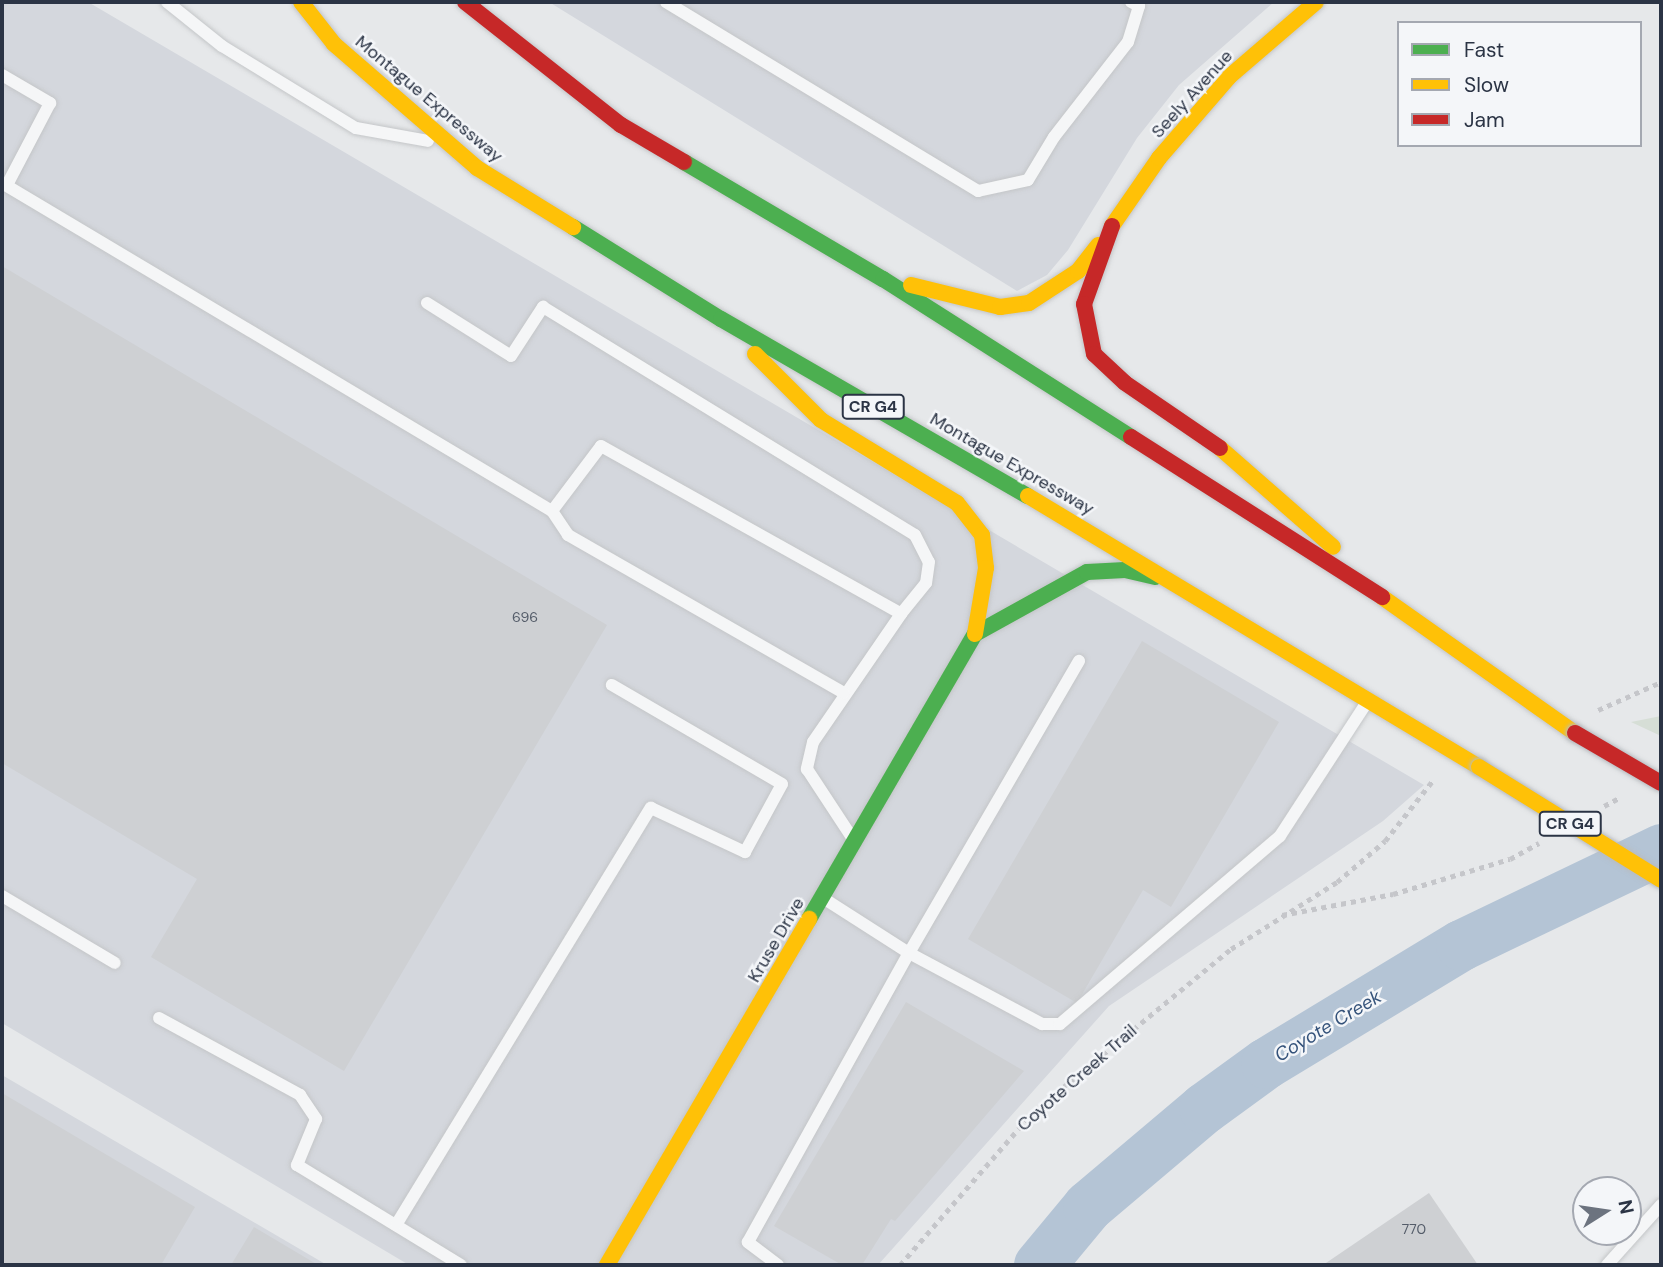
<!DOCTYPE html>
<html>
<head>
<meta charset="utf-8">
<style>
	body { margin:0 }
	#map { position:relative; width:1663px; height:1267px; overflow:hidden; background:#e6e8ea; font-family:"DM Sans",sans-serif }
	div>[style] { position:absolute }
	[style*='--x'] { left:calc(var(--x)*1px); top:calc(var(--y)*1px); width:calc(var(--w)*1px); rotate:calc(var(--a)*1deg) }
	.built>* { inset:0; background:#d4d7dd }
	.green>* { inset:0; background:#d6ded6 }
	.river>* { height:51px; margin:-25.5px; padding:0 25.5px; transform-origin:25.5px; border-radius:25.5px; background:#b4c4d5 }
	.building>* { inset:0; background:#ced0d3 }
	.path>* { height:4.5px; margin-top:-2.25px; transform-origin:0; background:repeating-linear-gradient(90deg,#c5c6ca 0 5px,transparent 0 10px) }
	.roads { filter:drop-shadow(0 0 2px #c4c6c8) drop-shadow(0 0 2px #c4c6c8) }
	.lane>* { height:12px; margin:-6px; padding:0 6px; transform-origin:6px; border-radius:6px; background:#f5f6f7 }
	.fast>* { height:16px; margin:-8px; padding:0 8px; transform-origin:8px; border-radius:8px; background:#4caf50 }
	.slow>* { height:16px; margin:-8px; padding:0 8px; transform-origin:8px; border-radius:8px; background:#ffc107 }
	.jam>* { height:16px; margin:-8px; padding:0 8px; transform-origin:8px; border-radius:8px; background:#c62828 }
	.bridges { filter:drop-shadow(0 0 2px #b8bbbf) drop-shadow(0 0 2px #b8bbbf) }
	.slow-bridge>* { height:16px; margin:-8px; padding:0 8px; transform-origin:8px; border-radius:8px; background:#ffc107 }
	.jam-bridge>* { height:16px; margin:-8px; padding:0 8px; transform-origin:8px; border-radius:8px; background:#c62828 }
	span { translate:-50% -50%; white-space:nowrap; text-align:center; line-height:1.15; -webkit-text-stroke:5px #f4f6f9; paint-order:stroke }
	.number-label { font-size:14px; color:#545c69 }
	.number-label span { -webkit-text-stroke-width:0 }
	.shield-label span { padding:2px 5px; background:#f4f6f9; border:2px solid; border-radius:5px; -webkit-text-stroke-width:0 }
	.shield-label { font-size:16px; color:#2b3445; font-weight:700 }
	.street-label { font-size:18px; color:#2b3445 }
	.water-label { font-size:19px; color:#34527a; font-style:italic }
	.frame { position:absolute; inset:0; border:4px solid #2b3445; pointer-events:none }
	.legend { position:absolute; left:1397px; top:21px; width:245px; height:126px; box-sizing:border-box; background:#f4f6f9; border:2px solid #a4a8b1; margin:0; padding:9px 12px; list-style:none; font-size:21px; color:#2b3445 }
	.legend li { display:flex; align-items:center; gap:14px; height:35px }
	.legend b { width:35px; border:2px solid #a4a8b1 }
	.north { position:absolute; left:1572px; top:1176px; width:70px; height:70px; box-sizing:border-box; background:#f4f6f9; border:2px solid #a4a8b1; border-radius:50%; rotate:78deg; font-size:19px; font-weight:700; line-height:28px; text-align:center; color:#2b3445 }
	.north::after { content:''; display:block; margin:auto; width:24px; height:32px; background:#6c737f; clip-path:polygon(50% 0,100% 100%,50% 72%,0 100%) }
</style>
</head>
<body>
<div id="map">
	<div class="built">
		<div style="clip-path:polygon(2px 2px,88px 2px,1424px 785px,1383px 821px,1109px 1006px,878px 1265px,409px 1265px,2px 1023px)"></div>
		<div style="clip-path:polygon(549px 2px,1274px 2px,1179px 85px,1137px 138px,1068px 250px,1047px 275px,1017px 291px)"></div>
		<div style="clip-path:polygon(2px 1075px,327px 1265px,2px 1265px)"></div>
	</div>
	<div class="green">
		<div style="clip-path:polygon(1661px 716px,1661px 736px,1631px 722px)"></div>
	</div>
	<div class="river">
		<div style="--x:1039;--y:1265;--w:77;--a:-50.3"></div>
		<div style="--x:1088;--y:1206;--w:152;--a:-40.2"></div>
		<div style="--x:1204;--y:1108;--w:77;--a:-36"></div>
		<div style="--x:1266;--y:1063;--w:228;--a:-31.2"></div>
		<div style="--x:1461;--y:945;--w:222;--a:-25.6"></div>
	</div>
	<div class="building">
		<div style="clip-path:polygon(2px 266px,607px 625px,344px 1071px,151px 957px,197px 879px,2px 763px)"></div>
		<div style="clip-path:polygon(1142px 641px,1279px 722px,1171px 907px,1143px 890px,1077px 1003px,968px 939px)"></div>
		<div style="clip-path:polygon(906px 1002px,1024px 1071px,895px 1221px,891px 1219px,862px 1265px,842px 1265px,774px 1226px)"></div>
		<div style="clip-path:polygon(2px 1093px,195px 1207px,161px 1265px,2px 1265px)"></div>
		<div style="clip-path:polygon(1429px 1193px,1478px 1265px,1323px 1265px)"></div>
		<div style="clip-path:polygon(254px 1227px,318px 1265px,231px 1265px)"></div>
	</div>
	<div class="path">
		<div style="--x:1598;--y:710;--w:69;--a:-24"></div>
		<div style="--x:1604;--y:806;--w:19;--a:-28"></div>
		<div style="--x:1282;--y:915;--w:113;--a:-10.7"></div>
		<div style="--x:1393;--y:894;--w:122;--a:-16.7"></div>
		<div style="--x:1510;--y:859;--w:33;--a:-29"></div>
		<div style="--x:900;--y:1265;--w:203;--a:-49"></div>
		<div style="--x:1033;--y:1112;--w:256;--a:-39.5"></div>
		<div style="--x:1231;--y:949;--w:125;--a:-32.3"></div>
		<div style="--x:1337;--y:882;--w:63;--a:-40.5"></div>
		<div style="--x:1385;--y:841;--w:79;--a:-51.7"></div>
	</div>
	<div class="roads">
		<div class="lane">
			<div style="--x:167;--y:2;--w:70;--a:38.7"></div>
			<div style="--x:222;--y:46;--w:157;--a:31.5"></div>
			<div style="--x:356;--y:128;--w:73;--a:10.2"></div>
			<div style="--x:666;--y:2;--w:365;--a:31.2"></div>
			<div style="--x:978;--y:191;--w:51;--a:-12.4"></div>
			<div style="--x:1028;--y:180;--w:50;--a:-58.8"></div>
			<div style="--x:1054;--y:137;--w:120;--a:-52.1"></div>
			<div style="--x:1128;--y:42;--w:38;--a:-73"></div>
			<div style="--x:1139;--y:6;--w:9;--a:-153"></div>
			<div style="--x:2;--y:75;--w:56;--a:30.3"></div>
			<div style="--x:50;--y:103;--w:93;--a:117.7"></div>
			<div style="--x:2;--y:183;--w:640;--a:30.81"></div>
			<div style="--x:552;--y:511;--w:81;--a:-53"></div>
			<div style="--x:601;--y:446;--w:344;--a:29.2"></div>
			<div style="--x:901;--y:614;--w:155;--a:124.5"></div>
			<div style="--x:813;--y:742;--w:28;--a:103"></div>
			<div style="--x:807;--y:769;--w:84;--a:56.7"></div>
			<div style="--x:427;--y:303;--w:99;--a:32.2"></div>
			<div style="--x:511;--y:356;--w:59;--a:-56.9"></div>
			<div style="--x:543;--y:307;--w:436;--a:31.5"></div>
			<div style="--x:915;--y:535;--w:30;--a:63"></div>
			<div style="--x:929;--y:562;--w:21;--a:98"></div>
			<div style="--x:926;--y:583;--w:40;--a:129"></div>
			<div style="--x:552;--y:511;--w:29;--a:56"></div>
			<div style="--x:568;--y:535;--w:318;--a:29.8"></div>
			<div style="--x:2;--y:896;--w:131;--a:30.7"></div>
			<div style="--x:823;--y:898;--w:102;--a:32.6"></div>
			<div style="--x:909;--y:953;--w:338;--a:-59.8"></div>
			<div style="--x:159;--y:1018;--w:161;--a:28.6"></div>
			<div style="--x:300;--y:1095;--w:29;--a:56"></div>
			<div style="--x:316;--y:1119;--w:50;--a:112.4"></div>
			<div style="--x:297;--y:1165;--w:192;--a:31.4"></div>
			<div style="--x:396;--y:1225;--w:489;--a:-58.6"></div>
			<div style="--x:651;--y:808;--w:104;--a:25.1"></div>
			<div style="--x:745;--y:852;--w:77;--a:-61.4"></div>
			<div style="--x:782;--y:784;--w:197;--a:-149.8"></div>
			<div style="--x:778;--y:1265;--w:38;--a:-143"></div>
			<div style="--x:748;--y:1242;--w:331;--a:-60.9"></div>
			<div style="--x:909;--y:953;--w:151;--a:28.1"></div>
			<div style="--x:1042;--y:1024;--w:18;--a:0"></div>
			<div style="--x:1060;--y:1024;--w:289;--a:-40.5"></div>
			<div style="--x:1280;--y:836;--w:156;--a:-57"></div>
			<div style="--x:1607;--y:1265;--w:81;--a:-48"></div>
		</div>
		<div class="fast">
			<div style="--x:684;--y:162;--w:231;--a:30.5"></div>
			<div style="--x:883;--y:279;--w:294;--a:32.5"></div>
			<div style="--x:573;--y:227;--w:174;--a:31.9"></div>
			<div style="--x:721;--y:319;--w:354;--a:30"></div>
			<div style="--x:975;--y:634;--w:128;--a:-29"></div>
			<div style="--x:1087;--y:572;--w:38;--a:-3"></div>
			<div style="--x:1125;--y:570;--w:31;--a:13"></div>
			<div style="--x:809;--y:919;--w:330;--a:-59.8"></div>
		</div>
		<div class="slow">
			<div style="--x:301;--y:2;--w:53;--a:51.8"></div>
			<div style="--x:334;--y:44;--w:189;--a:40.9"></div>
			<div style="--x:477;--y:168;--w:113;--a:31.6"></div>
			<div style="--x:1112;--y:226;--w:83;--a:-55.3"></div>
			<div style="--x:1159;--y:158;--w:108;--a:-49.1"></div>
			<div style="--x:1230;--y:76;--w:113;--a:-40.7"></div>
			<div style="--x:911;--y:285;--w:92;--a:13.9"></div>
			<div style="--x:1000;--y:307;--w:29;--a:-8"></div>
			<div style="--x:1029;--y:303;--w:59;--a:-33.1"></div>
			<div style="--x:1078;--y:271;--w:33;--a:-52"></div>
			<div style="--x:755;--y:354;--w:93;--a:45"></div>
			<div style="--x:821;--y:420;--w:159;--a:31.4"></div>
			<div style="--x:957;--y:503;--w:41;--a:52"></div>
			<div style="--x:982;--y:535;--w:33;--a:83"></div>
			<div style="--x:986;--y:568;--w:67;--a:99.5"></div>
			<div style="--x:1220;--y:448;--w:150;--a:41.2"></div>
			<div style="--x:1028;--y:496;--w:526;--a:31"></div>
			<div style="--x:1382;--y:597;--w:236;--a:35.2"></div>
			<div style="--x:607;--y:1265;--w:401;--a:-59.7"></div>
		</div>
		<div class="jam">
			<div style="--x:465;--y:2;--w:199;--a:38.3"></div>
			<div style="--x:621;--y:125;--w:73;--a:30.4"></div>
			<div style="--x:1112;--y:226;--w:83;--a:109.7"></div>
			<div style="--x:1084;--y:304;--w:51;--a:78.7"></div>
			<div style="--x:1094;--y:354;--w:42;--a:43.1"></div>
			<div style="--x:1125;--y:383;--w:115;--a:34.4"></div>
			<div style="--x:1131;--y:437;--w:298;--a:32.5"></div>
		</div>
	</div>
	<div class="bridges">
		<div class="slow-bridge">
			<div style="--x:1479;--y:767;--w:214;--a:31.8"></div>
		</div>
		<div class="jam-bridge">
			<div style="--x:1575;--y:733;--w:99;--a:30.2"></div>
		</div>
	</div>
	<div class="number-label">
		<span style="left:525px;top:617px">696</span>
		<span style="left:1414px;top:1229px">770</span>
	</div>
	<div class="shield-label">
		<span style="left:873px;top:407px">CR G4</span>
		<span style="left:1570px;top:824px">CR G4</span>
	</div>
	<div class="street-label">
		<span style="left:1192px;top:94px;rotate:-48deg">Seely Avenue</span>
		<span style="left:429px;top:99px;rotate:40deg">Montague Expressway</span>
		<span style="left:1012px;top:464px;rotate:30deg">Montague Expressway</span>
		<span style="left:776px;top:940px;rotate:-60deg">Kruse Drive</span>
		<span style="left:1077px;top:1078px;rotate:-41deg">Coyote Creek Trail</span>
	</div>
	<div class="water-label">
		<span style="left:1328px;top:1026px;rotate:-31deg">Coyote Creek</span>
	</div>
	<div class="frame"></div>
	<ul class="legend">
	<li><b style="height:9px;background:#4caf50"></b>Fast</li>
	<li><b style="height:9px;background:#ffc107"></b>Slow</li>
	<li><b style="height:9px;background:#c62828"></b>Jam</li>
	</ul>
	<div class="north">N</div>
</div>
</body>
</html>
